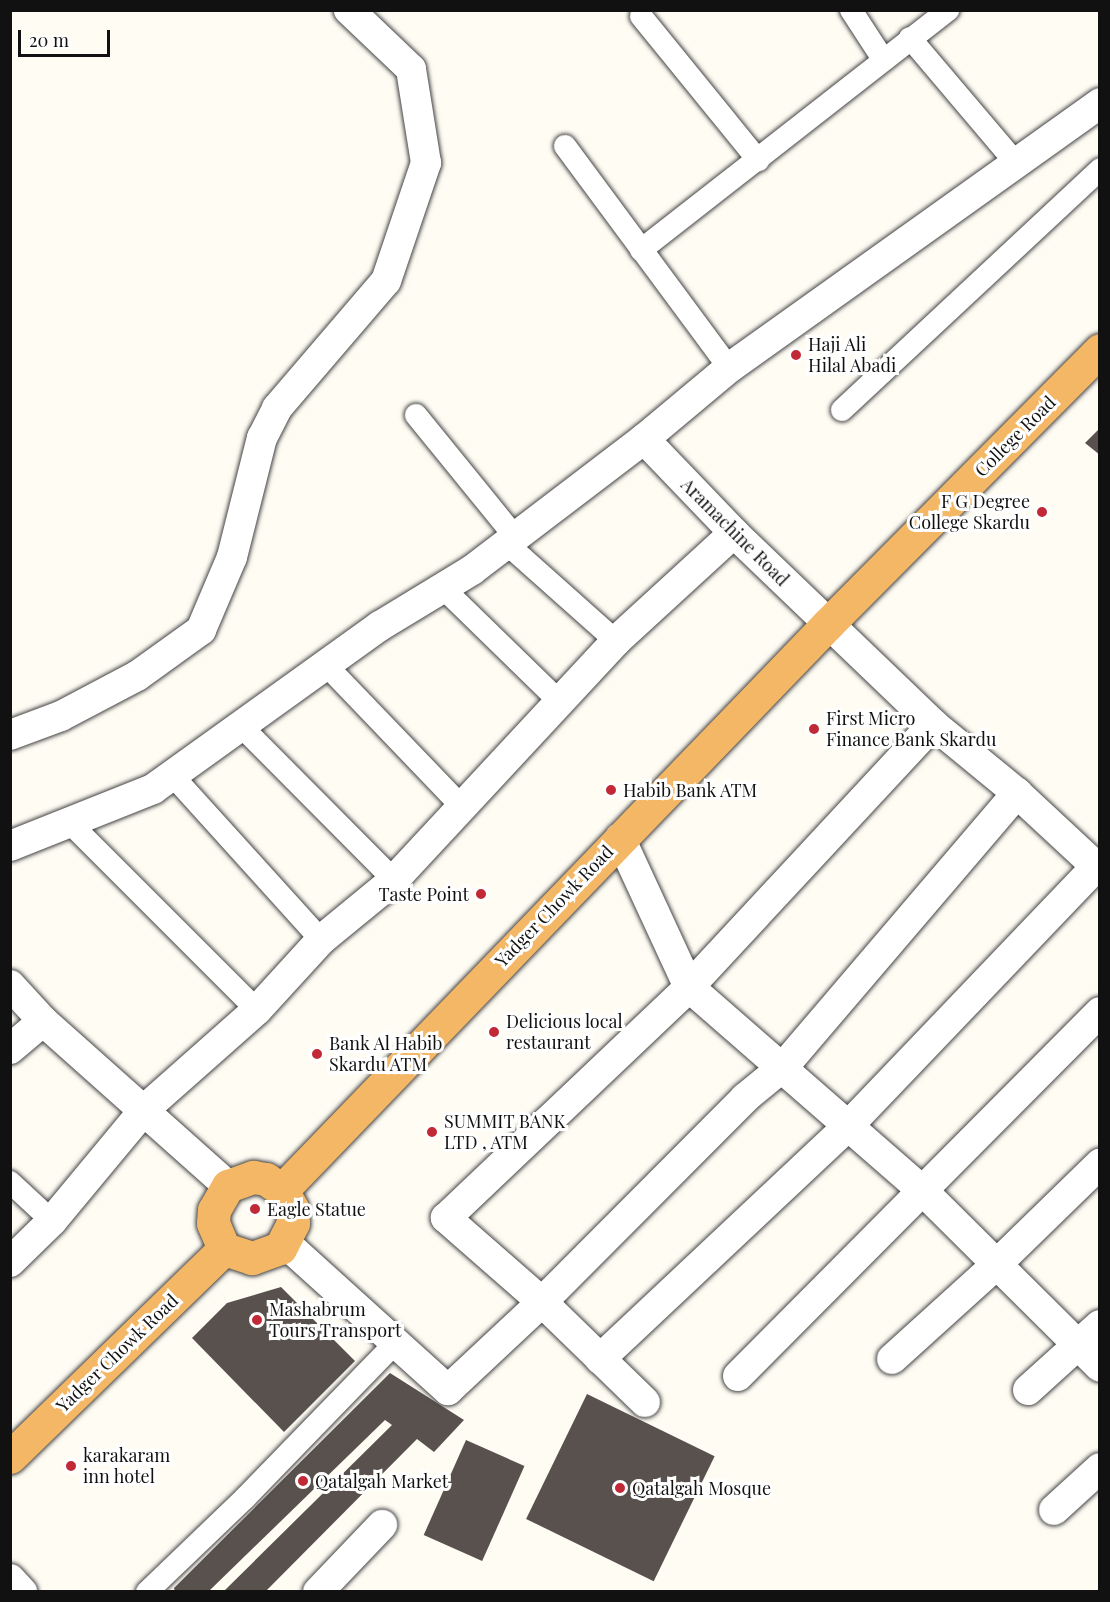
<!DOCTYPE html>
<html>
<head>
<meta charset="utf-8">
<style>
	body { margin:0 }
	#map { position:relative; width:1110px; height:1602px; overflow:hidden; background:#fffcf4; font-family:"Playfair Display",serif }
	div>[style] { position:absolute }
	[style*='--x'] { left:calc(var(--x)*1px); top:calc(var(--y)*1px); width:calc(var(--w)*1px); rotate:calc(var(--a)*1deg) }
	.building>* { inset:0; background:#59514d; transform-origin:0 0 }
	.roads { filter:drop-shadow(0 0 2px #444) drop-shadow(0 0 2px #444) }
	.pedestrian>* { height:22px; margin:-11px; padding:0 11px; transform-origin:11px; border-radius:11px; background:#fff }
	.minor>* { height:30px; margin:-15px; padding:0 15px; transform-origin:15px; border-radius:15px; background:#fff }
	.trunk>* { height:33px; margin:-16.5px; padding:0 16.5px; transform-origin:16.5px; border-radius:16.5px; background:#f4b766 }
	.dots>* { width:16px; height:16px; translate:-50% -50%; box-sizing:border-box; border:3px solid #fff; border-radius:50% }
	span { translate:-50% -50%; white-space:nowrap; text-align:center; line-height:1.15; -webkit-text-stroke:6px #fff; paint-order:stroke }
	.poi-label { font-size:18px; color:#111 }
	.left { translate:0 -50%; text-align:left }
	.right { translate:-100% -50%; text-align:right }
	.street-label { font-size:18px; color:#111 }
	.frame { position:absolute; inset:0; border:12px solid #111; pointer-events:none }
	.scale { position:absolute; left:18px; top:30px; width:92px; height:27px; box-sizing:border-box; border:3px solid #111; border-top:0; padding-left:8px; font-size:18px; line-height:21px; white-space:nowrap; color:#111; -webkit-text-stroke:4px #fff; paint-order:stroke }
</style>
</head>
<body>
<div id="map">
	<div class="building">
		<div style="clip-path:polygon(1100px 428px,1100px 455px,1085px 443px)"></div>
		<div style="clip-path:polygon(281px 1287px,355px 1361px,284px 1432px,192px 1338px,227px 1303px)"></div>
		<div style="clip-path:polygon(390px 1373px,464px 1420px,434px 1452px,417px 1439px,265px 1592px,223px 1592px,392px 1425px,385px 1420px,208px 1592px,175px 1592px,174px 1588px)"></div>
		<div style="left:587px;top:1394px;width:142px;height:139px;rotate:26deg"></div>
		<div style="left:466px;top:1440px;width:64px;height:104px;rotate:24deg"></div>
	</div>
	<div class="roads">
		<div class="pedestrian">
			<div style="--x:851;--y:10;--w:59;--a:56.9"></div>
			<div style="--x:641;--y:16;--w:186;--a:50.9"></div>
			<div style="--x:910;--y:38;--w:162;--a:49.7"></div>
			<div style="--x:565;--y:146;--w:276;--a:53.5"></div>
			<div style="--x:641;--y:250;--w:390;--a:-38"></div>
			<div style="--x:842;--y:410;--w:353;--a:-43"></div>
			<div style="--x:416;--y:415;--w:157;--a:50.9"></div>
			<div style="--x:507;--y:544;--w:146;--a:41.7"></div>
			<div style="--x:443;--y:588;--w:165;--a:44.3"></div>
			<div style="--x:326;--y:665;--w:198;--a:46.2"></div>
			<div style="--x:243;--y:728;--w:214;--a:45.2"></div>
			<div style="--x:173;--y:776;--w:221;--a:47.9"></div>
			<div style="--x:70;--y:823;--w:264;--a:45"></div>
			<div style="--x:10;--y:1182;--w:57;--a:42.9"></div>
			<div style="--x:147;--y:1592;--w:136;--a:-43.8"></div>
			<div style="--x:245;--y:1498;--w:214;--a:-45.9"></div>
		</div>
		<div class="minor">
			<div style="--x:644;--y:439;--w:130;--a:46.2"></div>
			<div style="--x:734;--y:533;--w:276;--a:43.8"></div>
			<div style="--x:933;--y:724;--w:109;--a:39.4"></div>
			<div style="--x:1017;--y:793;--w:113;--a:42.9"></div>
			<div style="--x:10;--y:735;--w:54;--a:-20.4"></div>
			<div style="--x:61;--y:716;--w:86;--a:-27.8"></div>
			<div style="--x:137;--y:676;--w:79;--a:-35.7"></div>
			<div style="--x:201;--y:630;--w:79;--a:-67"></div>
			<div style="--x:232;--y:557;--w:123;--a:-75.9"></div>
			<div style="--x:262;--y:438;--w:34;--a:-63"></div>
			<div style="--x:277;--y:408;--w:167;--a:-49.4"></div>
			<div style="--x:386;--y:281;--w:125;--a:-71.3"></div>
			<div style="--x:426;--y:163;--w:95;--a:-99.1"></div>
			<div style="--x:411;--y:69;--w:86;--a:-136.4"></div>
			<div style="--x:620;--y:838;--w:164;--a:65.2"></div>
			<div style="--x:689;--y:987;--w:312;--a:41.1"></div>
			<div style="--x:924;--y:1192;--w:248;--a:44.8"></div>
			<div style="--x:10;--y:846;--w:154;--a:-21.7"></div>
			<div style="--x:153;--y:789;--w:279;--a:-35.7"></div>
			<div style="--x:380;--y:626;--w:108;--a:-31.3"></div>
			<div style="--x:472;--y:570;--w:216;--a:-37.3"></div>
			<div style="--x:644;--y:439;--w:111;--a:-39.9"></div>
			<div style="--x:729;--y:368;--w:456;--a:-35.5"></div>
			<div style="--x:10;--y:985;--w:49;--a:47.5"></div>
			<div style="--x:43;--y:1021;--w:248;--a:41.7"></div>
			<div style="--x:10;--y:1049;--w:43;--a:-40.3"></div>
			<div style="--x:284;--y:1242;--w:221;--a:42.1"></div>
			<div style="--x:448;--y:1390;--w:129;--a:-43.1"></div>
			<div style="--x:542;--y:1302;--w:288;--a:-45.1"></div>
			<div style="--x:745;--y:1098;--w:50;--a:-39.4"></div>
			<div style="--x:784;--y:1066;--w:359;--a:-49.5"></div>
			<div style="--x:10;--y:1262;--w:59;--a:-44.3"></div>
			<div style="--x:52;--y:1221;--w:146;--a:-50.3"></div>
			<div style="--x:145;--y:1109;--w:149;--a:-41.5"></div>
			<div style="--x:257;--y:1010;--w:95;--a:-47.6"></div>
			<div style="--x:321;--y:940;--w:94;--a:-39.4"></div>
			<div style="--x:394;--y:880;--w:326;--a:-47.1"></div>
			<div style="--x:616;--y:641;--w:160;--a:-42.5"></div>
			<div style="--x:600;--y:1359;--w:343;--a:-43.2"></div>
			<div style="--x:850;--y:1124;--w:356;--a:-46.3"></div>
			<div style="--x:892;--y:1359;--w:142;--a:-42.1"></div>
			<div style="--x:997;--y:1264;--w:144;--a:-44.2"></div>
			<div style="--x:738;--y:1376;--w:513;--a:-45.16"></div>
			<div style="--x:1028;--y:1390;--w:97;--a:-42.1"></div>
			<div style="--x:645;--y:1402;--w:144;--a:-135.8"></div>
			<div style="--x:542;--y:1302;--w:128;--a:-138.8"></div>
			<div style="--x:446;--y:1218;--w:335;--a:-43.5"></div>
			<div style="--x:689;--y:987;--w:359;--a:-47.1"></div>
			<div style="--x:1054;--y:1510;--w:62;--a:-42.4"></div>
			<div style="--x:10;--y:1579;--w:18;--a:47"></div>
			<div style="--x:318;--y:1592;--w:93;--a:-46.3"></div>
		</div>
		<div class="trunk">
			<div style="--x:253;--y:1177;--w:13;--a:9"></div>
			<div style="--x:266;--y:1179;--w:19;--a:35"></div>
			<div style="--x:282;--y:1190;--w:21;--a:61"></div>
			<div style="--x:292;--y:1208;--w:15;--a:86"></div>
			<div style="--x:293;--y:1223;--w:28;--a:117"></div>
			<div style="--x:280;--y:1248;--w:30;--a:160"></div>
			<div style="--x:252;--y:1258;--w:29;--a:-162"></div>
			<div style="--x:224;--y:1249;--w:28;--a:-113"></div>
			<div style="--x:213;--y:1223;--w:13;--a:-86"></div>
			<div style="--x:214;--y:1210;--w:28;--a:-60"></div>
			<div style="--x:228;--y:1186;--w:27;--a:-20"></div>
			<div style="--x:282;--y:1190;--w:786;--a:-46.03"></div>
			<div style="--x:828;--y:624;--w:386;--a:-45.2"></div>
			<div style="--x:10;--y:1457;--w:298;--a:-44.2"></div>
		</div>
	</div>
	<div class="dots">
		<div style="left:796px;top:355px;background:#c02935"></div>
		<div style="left:1042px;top:512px;background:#c02935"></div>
		<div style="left:814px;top:729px;background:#c02935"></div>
		<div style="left:611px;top:790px;background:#c02935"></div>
		<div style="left:481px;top:894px;background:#c02935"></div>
		<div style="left:494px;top:1032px;background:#c02935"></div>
		<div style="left:317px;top:1054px;background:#c02935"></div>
		<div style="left:432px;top:1132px;background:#c02935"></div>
		<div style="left:255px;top:1209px;background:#c02935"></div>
		<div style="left:257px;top:1320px;background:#c02935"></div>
		<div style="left:71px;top:1466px;background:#c02935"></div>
		<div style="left:303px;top:1481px;background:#c02935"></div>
		<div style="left:620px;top:1488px;background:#c02935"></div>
	</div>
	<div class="poi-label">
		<span class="left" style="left:808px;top:355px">Haji Ali<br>Hilal Abadi</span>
		<span class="right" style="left:1030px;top:512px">F G Degree<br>College Skardu</span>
		<span class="left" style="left:826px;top:729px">First Micro<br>Finance Bank Skardu</span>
		<span class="left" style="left:623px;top:790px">Habib Bank ATM</span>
		<span class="right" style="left:469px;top:894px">Taste Point</span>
		<span class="left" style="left:506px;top:1032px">Delicious local<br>restaurant</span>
		<span class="left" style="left:329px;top:1054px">Bank Al Habib<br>Skardu ATM</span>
		<span class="left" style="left:444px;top:1132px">SUMMIT BANK<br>LTD , ATM</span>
		<span class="left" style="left:267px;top:1209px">Eagle Statue</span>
		<span class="left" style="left:269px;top:1320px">Mashabrum<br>Tours Transport</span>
		<span class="left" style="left:83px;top:1466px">karakaram<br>inn hotel</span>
		<span class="left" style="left:315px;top:1481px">Qatalgah Market</span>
		<span class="left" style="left:632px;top:1488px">Qatalgah Mosque</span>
	</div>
	<div class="street-label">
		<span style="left:1015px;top:436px;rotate:-45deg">College Road</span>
		<span style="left:735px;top:532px;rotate:45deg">Aramachine Road</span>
		<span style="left:554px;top:906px;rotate:-46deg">Yadger Chowk Road</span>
		<span style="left:117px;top:1353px;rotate:-44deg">Yadger Chowk Road</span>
	</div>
	<div class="frame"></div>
	<div class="scale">20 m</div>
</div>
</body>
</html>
